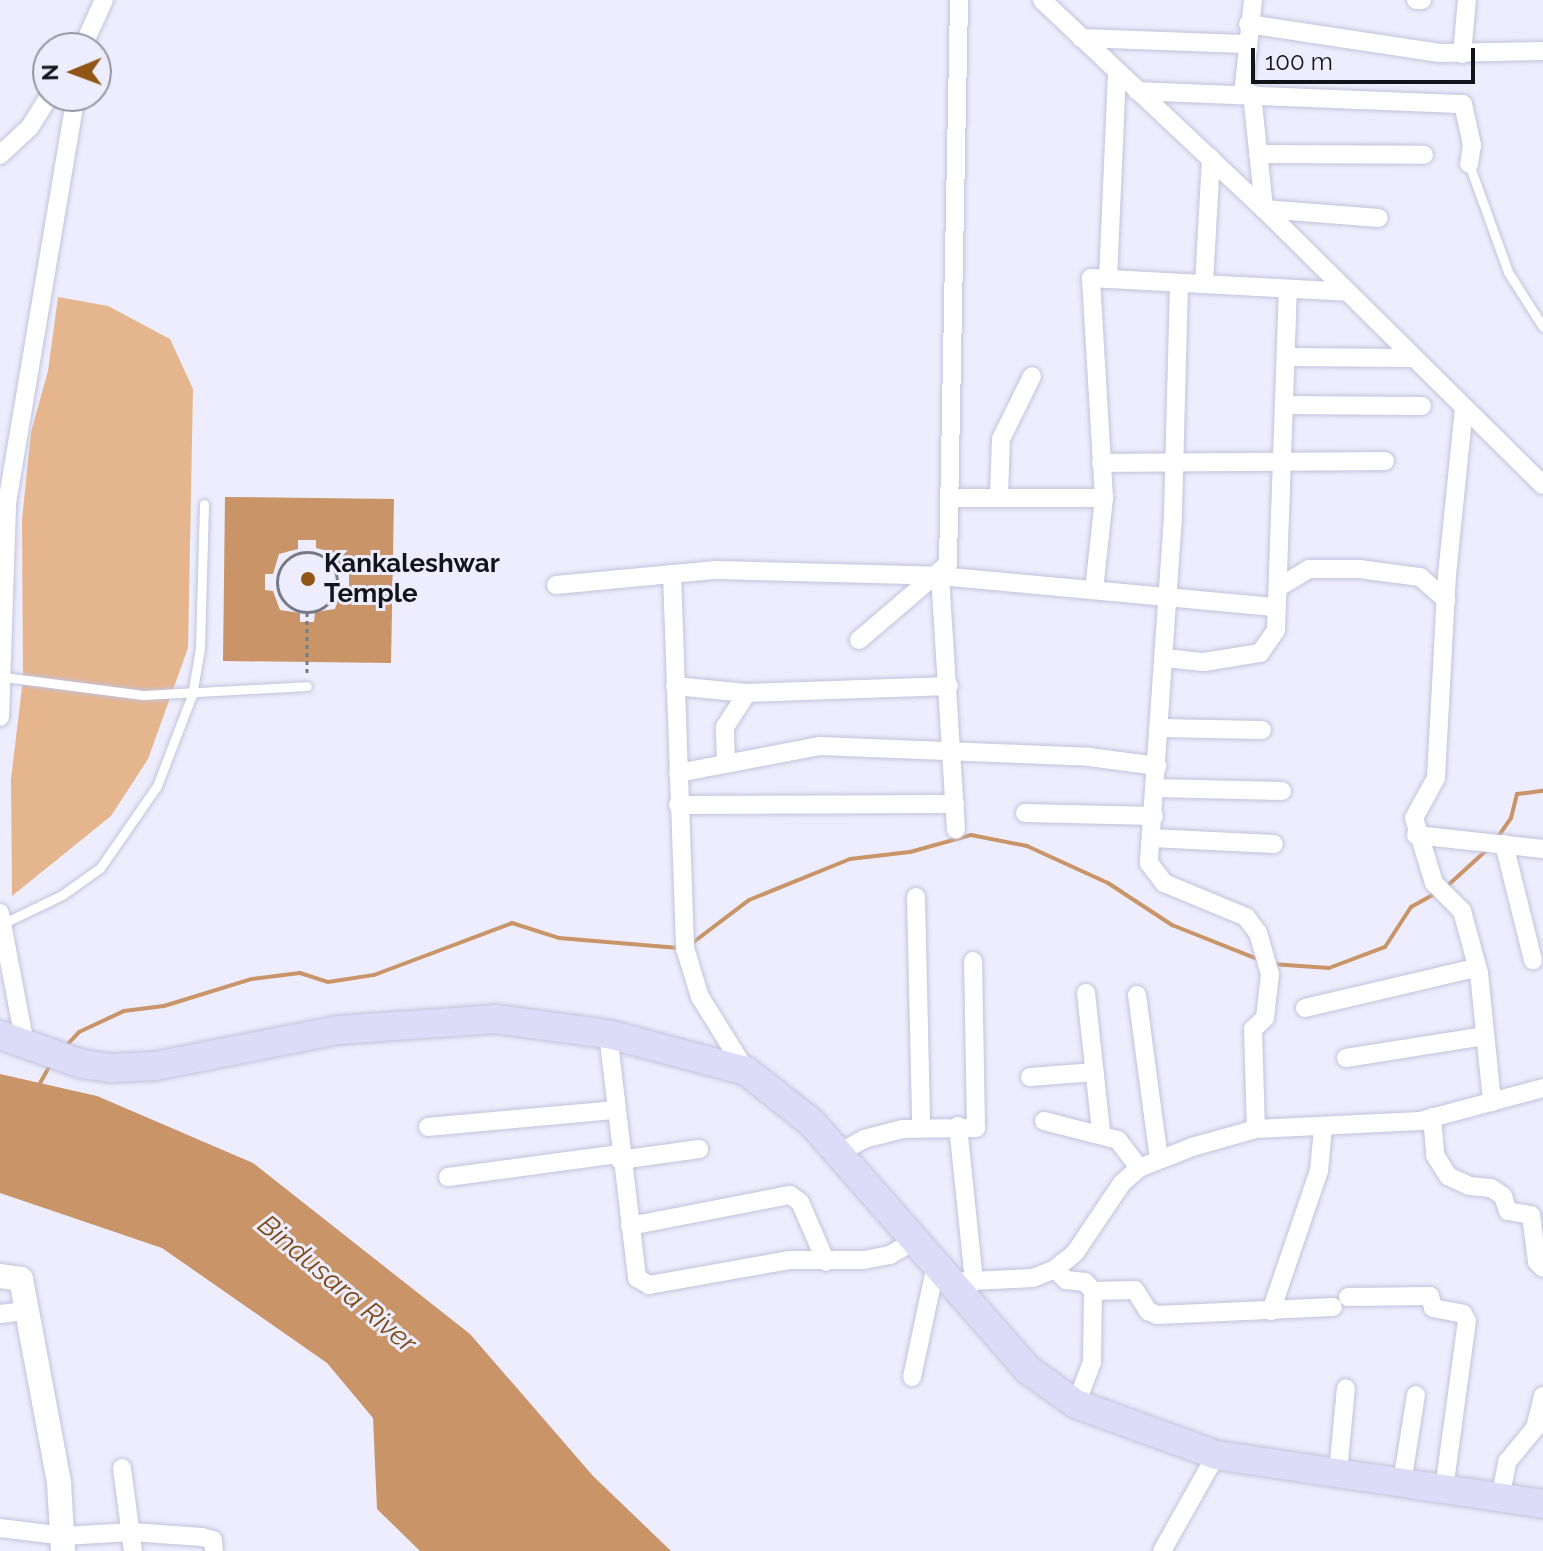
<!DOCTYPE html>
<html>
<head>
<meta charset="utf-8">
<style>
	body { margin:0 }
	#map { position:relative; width:1543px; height:1551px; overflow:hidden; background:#ededfd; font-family:Raleway,sans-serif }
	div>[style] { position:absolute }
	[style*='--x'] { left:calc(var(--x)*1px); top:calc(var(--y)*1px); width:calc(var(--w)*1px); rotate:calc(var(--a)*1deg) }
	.green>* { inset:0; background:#e5b58e }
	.water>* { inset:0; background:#c89468 }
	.stream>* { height:4px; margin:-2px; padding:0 2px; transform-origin:2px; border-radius:2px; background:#c89468 }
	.path>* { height:3px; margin-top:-1.5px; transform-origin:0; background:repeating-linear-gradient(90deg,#797986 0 4px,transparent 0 8px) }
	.path>.ring { margin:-1.5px; padding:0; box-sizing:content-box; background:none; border:3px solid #797986; border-radius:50% }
	.roads { filter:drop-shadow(0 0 2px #c2c2dc) drop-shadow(0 0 2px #c2c2dc) }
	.lane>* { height:9px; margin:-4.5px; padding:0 4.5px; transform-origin:4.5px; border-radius:4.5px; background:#fff }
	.street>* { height:18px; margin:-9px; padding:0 9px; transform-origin:9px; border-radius:9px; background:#fff }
	.secondary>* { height:24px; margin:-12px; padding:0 12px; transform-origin:12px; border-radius:12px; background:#fff }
	.primary>* { height:28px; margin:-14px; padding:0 14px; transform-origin:14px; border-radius:14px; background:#dcdcf8 }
	.dots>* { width:22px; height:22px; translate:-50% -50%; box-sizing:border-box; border:4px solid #ededfd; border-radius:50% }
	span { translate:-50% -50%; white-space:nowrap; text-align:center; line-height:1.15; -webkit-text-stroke:6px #ededfd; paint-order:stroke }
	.poi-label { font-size:26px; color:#13131c; font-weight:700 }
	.left { translate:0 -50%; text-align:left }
	.water-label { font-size:28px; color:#7c4917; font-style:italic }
	.north { position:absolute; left:32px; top:32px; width:80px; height:80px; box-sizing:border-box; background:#ededfd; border:2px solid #9696a3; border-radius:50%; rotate:269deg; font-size:22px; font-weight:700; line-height:32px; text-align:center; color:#13131c }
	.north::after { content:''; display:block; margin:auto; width:28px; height:36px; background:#915516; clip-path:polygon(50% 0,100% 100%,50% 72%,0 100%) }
	.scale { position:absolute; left:1251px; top:48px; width:224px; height:36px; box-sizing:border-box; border:4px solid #13131c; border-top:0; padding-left:10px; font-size:24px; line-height:28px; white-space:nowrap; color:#13131c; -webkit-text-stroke:6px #ededfd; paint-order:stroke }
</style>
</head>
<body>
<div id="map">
	<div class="green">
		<div style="clip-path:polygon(58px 297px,108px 306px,170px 339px,193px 389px,188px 648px,148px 759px,111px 816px,12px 896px,11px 779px,23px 679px,22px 520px,31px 432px,48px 371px)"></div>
	</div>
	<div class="water">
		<div style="clip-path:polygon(evenodd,225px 497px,394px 499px,391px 663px,223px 661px,225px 497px,298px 540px,316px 540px,316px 548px,335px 553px,341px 573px,349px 574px,349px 590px,340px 590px,335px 609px,315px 612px,314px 622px,300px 622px,300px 613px,280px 610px,273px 591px,265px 590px,265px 574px,273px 574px,279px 554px,298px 549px,298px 540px)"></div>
		<div style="clip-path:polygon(0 1074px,97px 1096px,253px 1163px,470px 1334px,593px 1476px,671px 1551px,420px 1551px,377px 1509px,373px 1418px,327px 1363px,162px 1248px,0 1193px)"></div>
	</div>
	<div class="stream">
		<div style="--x:1497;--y:838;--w:24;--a:-55"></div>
		<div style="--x:1511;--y:818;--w:25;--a:-76"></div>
		<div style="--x:1517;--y:794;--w:26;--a:-7"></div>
		<div style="--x:1445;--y:888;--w:59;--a:-42.3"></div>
		<div style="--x:691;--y:944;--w:73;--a:-37.2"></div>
		<div style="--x:749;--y:900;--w:109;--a:-22.1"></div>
		<div style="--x:850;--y:859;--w:60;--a:-6.7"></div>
		<div style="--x:910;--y:852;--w:63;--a:-15.6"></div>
		<div style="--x:971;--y:835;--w:57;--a:11.1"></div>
		<div style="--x:1027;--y:846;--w:89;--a:24.6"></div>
		<div style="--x:1108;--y:883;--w:77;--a:33.3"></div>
		<div style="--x:1172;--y:925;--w:95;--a:21.7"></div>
		<div style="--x:1272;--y:964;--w:57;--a:4"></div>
		<div style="--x:1329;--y:968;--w:60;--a:-20.6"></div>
		<div style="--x:1385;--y:947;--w:48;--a:-57"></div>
		<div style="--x:1411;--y:907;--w:31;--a:-29"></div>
		<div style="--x:66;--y:1046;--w:19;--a:-47"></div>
		<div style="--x:79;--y:1032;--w:50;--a:-25"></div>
		<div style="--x:124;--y:1011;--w:40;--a:-7.1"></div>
		<div style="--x:164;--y:1006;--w:92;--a:-17.1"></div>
		<div style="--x:252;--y:979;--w:48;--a:-7.1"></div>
		<div style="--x:300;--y:973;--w:29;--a:18"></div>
		<div style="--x:328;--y:982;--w:47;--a:-8.7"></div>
		<div style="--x:374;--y:975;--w:147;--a:-20.6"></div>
		<div style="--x:512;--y:923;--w:49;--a:17.7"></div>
		<div style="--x:559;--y:938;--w:120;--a:4.8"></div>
		<div style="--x:39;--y:1085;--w:23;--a:-61"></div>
	</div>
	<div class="path">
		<div class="ring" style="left:277px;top:552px;width:57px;height:57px"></div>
		<div style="--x:307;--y:613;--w:60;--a:90"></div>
	</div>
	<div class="roads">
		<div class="lane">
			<div style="--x:1469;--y:164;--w:115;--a:70.1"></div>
			<div style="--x:1508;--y:272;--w:65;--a:57.5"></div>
			<div style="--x:4;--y:677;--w:140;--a:7.4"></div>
			<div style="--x:143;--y:695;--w:164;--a:-3.1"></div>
			<div style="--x:2;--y:924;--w:67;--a:-25.8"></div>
			<div style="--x:62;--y:895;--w:47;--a:-35.4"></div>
			<div style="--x:100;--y:868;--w:100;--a:-55.2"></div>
			<div style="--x:157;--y:786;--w:97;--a:-69"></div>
			<div style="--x:192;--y:695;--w:48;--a:-80.3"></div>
			<div style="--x:200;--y:648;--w:144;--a:-88.4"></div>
		</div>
		<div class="street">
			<div style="--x:1042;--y:0;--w:305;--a:43.3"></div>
			<div style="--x:1264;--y:209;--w:392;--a:44.7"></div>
			<div style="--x:1416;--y:0;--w:6;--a:0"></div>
			<div style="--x:1248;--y:24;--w:194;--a:8.6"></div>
			<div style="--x:1440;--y:53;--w:103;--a:-1.1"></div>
			<div style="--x:1081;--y:38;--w:163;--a:2.1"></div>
			<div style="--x:82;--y:48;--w:53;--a:-65.4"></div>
			<div style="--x:1462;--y:54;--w:54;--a:-84.7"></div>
			<div style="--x:1137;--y:91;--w:326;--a:2.3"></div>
			<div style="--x:1463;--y:104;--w:42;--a:77.6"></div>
			<div style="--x:1472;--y:145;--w:19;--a:99"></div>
			<div style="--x:1243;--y:94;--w:95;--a:-83.9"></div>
			<div style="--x:1252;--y:94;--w:116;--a:84"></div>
			<div style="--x:1264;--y:209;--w:115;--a:4.5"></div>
			<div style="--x:1258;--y:154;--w:166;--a:0.3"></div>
			<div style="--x:0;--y:155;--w:41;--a:-43"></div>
			<div style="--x:30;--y:127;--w:36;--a:-58"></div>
			<div style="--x:1108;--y:279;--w:206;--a:-87.5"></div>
			<div style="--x:1179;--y:283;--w:234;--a:91.5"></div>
			<div style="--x:1173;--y:517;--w:347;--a:94"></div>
			<div style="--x:1149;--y:863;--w:25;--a:53"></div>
			<div style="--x:1164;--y:883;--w:89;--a:22.5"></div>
			<div style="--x:1246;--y:917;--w:20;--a:53"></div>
			<div style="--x:1258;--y:933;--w:43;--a:73.7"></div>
			<div style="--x:1270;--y:974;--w:44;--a:96.5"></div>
			<div style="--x:1265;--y:1018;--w:16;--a:137"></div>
			<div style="--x:1253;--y:1029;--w:100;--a:88.3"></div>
			<div style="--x:1204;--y:284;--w:126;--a:-86.8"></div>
			<div style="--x:1286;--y:357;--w:127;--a:0.5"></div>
			<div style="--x:1284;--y:405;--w:138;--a:0.4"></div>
			<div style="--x:1464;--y:408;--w:167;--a:95.8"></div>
			<div style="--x:1447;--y:574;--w:204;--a:93.1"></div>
			<div style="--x:1436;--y:778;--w:46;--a:118.8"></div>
			<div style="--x:1414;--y:818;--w:68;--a:72.9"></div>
			<div style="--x:1434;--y:883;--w:40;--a:45"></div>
			<div style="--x:1462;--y:911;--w:64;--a:74.7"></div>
			<div style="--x:1479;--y:973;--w:130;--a:84.2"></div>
			<div style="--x:1101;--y:463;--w:284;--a:-0.4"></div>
			<div style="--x:999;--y:495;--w:56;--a:-88"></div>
			<div style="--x:1001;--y:439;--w:70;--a:-63.8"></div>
			<div style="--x:952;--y:498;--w:152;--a:0"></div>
			<div style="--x:1104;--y:498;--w:220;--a:-93.4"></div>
			<div style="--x:1091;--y:278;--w:256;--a:3.1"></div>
			<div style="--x:672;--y:574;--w:374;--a:88"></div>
			<div style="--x:685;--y:948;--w:51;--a:73"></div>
			<div style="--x:700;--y:997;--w:87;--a:58.1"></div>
			<div style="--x:940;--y:576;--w:254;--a:86.4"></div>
			<div style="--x:556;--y:585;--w:161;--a:-5.4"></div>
			<div style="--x:716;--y:570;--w:224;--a:1.5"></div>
			<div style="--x:940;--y:576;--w:338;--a:5.3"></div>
			<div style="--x:1279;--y:587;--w:35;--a:-31"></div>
			<div style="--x:1309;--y:569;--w:50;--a:0"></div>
			<div style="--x:1359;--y:569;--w:62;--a:7.5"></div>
			<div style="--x:1420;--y:577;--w:35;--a:41"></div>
			<div style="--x:1094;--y:590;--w:93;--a:-83.8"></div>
			<div style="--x:859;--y:640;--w:117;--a:-40.5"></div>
			<div style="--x:948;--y:564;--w:564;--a:-88.88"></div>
			<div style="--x:1165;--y:658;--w:39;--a:6"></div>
			<div style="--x:1204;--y:662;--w:57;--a:-9.1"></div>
			<div style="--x:1260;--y:653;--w:28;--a:-55"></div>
			<div style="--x:1276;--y:630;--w:341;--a:-88"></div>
			<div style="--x:675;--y:686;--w:72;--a:5.6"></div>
			<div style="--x:0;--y:717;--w:214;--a:-88.1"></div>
			<div style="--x:7;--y:503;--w:413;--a:-80.4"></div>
			<div style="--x:1160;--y:728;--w:102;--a:1.1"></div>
			<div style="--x:726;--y:763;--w:36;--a:-92"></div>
			<div style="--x:725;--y:727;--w:40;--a:-57.1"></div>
			<div style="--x:747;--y:693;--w:202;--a:-2"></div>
			<div style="--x:678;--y:773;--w:145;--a:-10.8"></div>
			<div style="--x:820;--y:746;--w:269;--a:2.3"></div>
			<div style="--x:1089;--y:757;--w:69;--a:7.5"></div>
			<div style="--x:1155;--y:788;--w:127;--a:1.4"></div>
			<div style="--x:678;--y:805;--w:277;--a:-0.2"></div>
			<div style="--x:1025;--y:813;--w:129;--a:1.3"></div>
			<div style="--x:1416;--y:835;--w:128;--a:6.3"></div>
			<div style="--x:1151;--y:838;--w:123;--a:2.8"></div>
			<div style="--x:1504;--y:844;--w:120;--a:76"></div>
			<div style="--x:916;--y:897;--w:229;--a:88.7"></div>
			<div style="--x:0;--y:913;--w:128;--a:79.2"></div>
			<div style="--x:1086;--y:993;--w:140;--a:83.8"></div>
			<div style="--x:1137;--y:995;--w:166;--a:82.4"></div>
			<div style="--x:1305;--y:1008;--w:176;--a:-13.2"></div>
			<div style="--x:608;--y:1034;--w:246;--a:83.2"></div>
			<div style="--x:637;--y:1278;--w:14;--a:30"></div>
			<div style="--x:649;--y:1285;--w:142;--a:-10.1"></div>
			<div style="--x:789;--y:1260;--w:75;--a:0"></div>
			<div style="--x:864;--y:1260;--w:26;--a:-11"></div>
			<div style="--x:890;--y:1255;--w:29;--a:-31"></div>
			<div style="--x:1346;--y:1058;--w:141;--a:-9"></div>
			<div style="--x:1030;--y:1077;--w:65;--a:-4.4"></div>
			<div style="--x:1432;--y:1117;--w:38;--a:85"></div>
			<div style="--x:1435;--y:1155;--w:25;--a:58"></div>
			<div style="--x:1448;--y:1176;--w:23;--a:25"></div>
			<div style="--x:1469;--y:1186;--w:22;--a:5"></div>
			<div style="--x:1491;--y:1188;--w:14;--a:34"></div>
			<div style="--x:1503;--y:1196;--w:16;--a:72"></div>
			<div style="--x:1508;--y:1211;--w:23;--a:10"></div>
			<div style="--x:1531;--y:1215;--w:47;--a:82.7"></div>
			<div style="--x:1537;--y:1262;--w:8;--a:45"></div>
			<div style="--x:1044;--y:1121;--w:76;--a:14.4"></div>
			<div style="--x:1118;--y:1140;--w:35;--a:53"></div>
			<div style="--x:958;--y:1126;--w:157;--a:84.1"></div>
			<div style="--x:428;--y:1127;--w:188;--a:-5.2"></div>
			<div style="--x:839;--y:1153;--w:29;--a:-29"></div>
			<div style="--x:864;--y:1139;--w:40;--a:-14.4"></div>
			<div style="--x:903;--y:1129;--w:73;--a:-0.8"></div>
			<div style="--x:976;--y:1128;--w:167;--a:-91"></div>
			<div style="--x:620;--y:1160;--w:80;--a:-7.9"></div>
			<div style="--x:448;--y:1177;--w:173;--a:-7.7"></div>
			<div style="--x:630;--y:1226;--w:163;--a:-11"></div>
			<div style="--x:790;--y:1195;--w:12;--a:35"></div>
			<div style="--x:800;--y:1202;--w:65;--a:66.6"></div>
			<div style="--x:1055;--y:1269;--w:16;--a:45"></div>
			<div style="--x:1066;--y:1280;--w:19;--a:6"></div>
			<div style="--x:1085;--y:1282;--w:12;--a:48"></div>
			<div style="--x:1093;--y:1291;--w:42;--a:-1.4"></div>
			<div style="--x:1135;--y:1290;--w:25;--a:58"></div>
			<div style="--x:1148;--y:1311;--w:10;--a:24"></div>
			<div style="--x:1157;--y:1315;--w:176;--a:-2.6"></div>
			<div style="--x:951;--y:1282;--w:82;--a:-2.8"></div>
			<div style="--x:1033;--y:1278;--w:24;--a:-22"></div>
			<div style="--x:1055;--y:1269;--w:26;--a:-39"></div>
			<div style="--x:1075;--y:1253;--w:84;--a:-56.1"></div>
			<div style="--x:1122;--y:1183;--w:23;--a:-41"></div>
			<div style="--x:1139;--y:1168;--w:57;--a:-21.6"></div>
			<div style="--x:1192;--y:1147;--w:66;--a:-15.7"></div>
			<div style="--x:1256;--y:1129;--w:164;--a:-2.8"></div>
			<div style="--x:1420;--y:1121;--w:127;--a:-15"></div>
			<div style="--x:1348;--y:1297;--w:82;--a:-0.7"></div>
			<div style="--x:1430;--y:1296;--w:12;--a:76"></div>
			<div style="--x:1433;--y:1308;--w:31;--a:11"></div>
			<div style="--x:1463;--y:1314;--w:8;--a:60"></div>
			<div style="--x:1467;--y:1321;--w:170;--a:97.8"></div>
			<div style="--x:1271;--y:1311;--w:148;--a:-71.1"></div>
			<div style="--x:1319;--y:1171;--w:43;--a:-84.7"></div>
			<div style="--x:0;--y:1314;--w:26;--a:-7"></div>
			<div style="--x:912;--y:1377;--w:115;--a:-77.9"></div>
			<div style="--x:1076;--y:1404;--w:45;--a:-69.1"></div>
			<div style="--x:1092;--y:1362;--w:71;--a:-89.2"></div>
			<div style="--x:122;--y:1468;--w:84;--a:82.5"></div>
			<div style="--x:1338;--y:1472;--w:84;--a:-84.6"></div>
			<div style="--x:1402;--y:1483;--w:89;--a:-81"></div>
			<div style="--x:1500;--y:1499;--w:38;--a:-79"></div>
			<div style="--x:1507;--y:1462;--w:44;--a:-50.5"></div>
			<div style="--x:1535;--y:1428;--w:33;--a:-76"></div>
			<div style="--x:0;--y:1528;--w:64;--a:7.1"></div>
			<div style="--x:64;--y:1536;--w:67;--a:-3.4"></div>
			<div style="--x:131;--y:1532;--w:71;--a:4"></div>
			<div style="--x:202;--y:1537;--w:11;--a:15"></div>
			<div style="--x:213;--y:1540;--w:11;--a:85"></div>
			<div style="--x:1162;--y:1551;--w:110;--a:-60.6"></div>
		</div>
		<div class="secondary">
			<div style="--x:0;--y:1276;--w:21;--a:8"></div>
			<div style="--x:21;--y:1279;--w:208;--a:79.4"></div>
			<div style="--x:59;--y:1483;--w:68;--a:86.6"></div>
		</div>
		<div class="primary">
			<div style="--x:0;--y:1035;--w:87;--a:19.5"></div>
			<div style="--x:82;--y:1064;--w:30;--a:8"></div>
			<div style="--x:112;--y:1068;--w:43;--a:-2.7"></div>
			<div style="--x:155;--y:1066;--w:187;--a:-11.1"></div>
			<div style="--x:339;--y:1030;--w:156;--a:-4"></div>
			<div style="--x:495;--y:1019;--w:114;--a:7.6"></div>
			<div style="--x:608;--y:1034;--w:143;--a:15"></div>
			<div style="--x:746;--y:1071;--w:84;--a:38.2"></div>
			<div style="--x:812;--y:1123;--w:327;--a:48.8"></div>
			<div style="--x:1027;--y:1369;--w:60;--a:35.5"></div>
			<div style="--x:1076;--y:1404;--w:149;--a:20"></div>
			<div style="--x:1216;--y:1455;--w:331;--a:8.5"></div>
		</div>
	</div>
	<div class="dots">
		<div style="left:308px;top:579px;background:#915516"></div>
	</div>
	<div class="poi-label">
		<span class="left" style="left:324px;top:579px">Kankaleshwar<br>Temple</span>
	</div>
	<div class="water-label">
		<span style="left:337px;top:1284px;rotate:40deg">Bindusara River</span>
	</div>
	<div class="north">N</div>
	<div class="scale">100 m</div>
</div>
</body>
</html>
